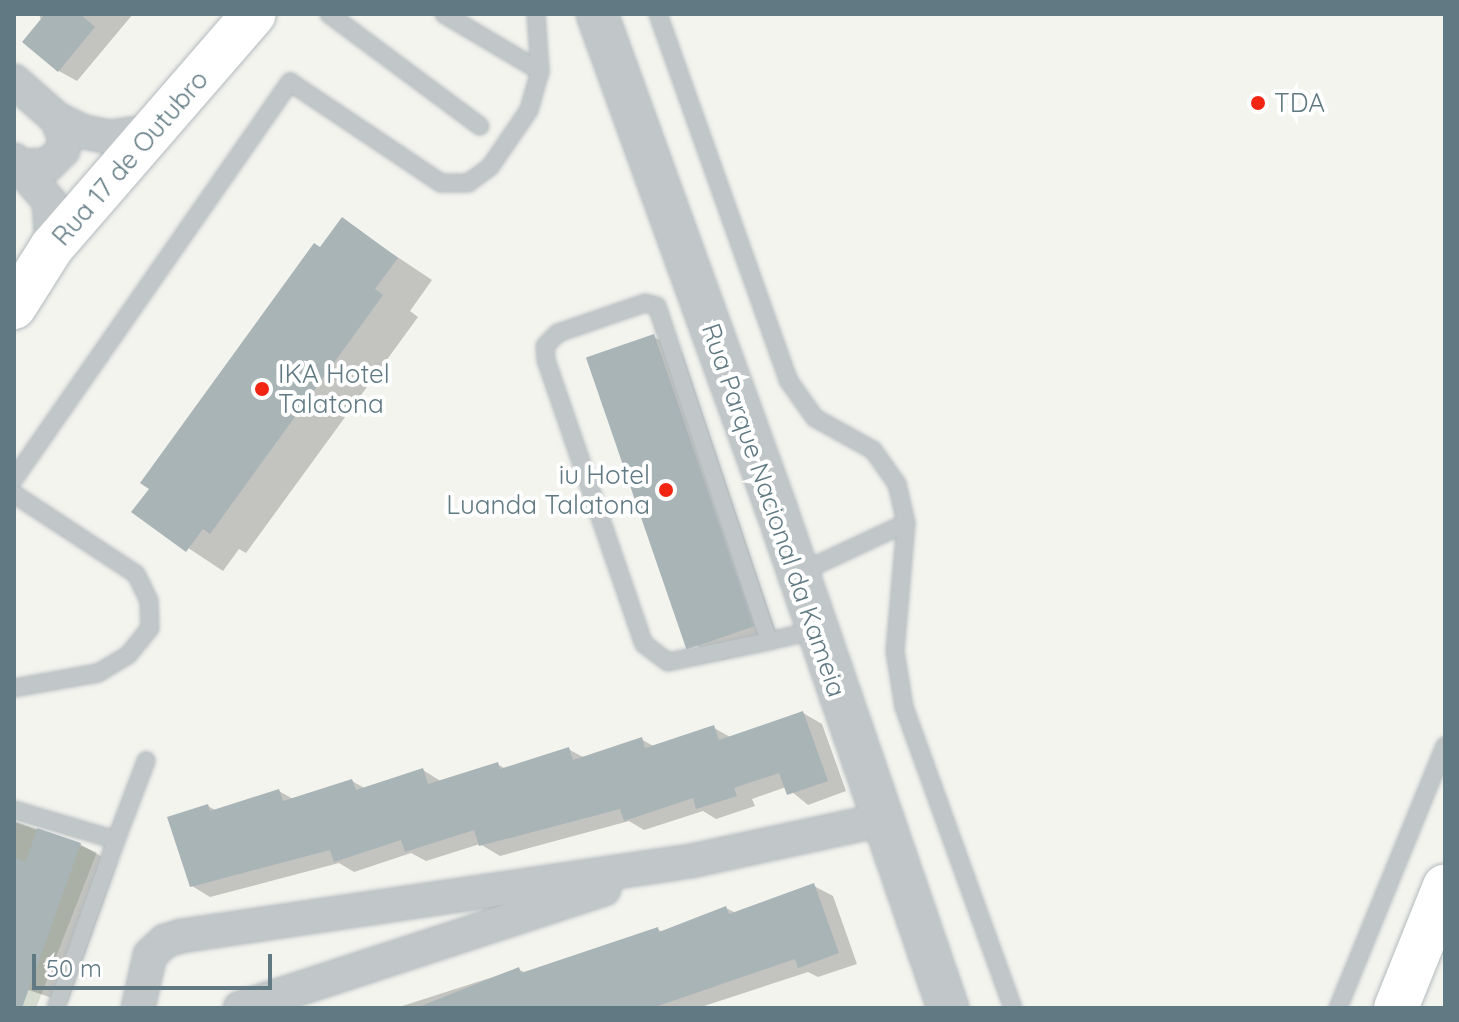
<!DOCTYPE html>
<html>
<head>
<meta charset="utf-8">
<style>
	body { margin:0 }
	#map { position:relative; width:1459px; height:1022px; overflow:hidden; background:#f4f4ef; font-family:Quicksand,sans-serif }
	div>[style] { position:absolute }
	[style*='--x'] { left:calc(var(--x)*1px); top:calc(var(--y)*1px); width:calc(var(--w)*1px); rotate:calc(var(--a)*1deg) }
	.green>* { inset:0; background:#d6dcd0 }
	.shadow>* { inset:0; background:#0003 }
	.building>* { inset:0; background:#a9b4b7; transform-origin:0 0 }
	.roads { filter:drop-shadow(0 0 2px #b3babd) drop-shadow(0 0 2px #b3babd) }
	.service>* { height:16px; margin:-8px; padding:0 8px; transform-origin:8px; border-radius:8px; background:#c1c6c8 }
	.minor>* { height:32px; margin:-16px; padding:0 16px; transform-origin:16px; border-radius:16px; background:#c1c6c8 }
	.tertiary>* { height:40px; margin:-20px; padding:0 20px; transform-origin:20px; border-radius:20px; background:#c1c6c8 }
	.secondary>* { height:44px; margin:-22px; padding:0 22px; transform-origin:22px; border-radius:22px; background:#fff }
	.dots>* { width:22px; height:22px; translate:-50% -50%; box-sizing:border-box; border:4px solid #fff; border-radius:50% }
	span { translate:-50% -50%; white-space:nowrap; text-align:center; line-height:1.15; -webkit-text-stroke:8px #fff; paint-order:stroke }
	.poi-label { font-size:26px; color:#607983 }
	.left { translate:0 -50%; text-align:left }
	.right { translate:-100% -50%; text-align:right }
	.street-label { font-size:26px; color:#607983 }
	.frame { position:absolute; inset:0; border:16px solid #607983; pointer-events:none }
	.scale { position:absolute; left:32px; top:954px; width:240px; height:36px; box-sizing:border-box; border:4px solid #607983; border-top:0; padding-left:10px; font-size:24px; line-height:28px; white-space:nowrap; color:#607983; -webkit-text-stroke:6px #fff; paint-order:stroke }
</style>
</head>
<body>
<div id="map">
	<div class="green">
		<div style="clip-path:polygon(14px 822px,97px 852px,36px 1008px,14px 1008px)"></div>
	</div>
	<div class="shadow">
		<div style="clip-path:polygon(39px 14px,133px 14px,77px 81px,59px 71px)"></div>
		<div style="clip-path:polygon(342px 220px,432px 280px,410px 311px,418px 317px,246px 553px,239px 549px,223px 571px,134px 512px)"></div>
		<div style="clip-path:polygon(654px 337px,682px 353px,779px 642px,722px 660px,694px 644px)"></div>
		<div style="clip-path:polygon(803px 713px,822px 724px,846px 791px,808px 805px,786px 787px,752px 799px,755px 806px,716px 819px,703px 811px,644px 830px,629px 821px,500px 856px,480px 844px,426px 861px,411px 853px,354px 872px,339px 863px,210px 897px,192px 886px,208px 806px,217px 811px,279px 791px,293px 799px,352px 781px,366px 789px,423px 770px,442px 782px,497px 764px,506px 769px,568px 749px,585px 758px,641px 739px,655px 747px,714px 728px,732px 738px)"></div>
		<div style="clip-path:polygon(14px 821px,80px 844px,116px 865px,67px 1003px,14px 985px)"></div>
		<div style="clip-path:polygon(814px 886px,833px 896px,857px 964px,818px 977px,808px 972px,698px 1008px,396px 1008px,518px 969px,526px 973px,657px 929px,663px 932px,726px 908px,736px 913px)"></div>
	</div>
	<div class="building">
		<div style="clip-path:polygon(45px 14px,80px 14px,95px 27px,58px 72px,22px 42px)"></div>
		<div style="clip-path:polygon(342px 217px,398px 258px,375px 289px,383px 295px,210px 534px,203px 529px,186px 552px,131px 512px,149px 489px,140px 483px,314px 243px,320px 247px)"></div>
		<div style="left:654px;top:334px;width:309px;height:72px;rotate:71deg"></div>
		<div style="clip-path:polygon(803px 711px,828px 781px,787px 795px,779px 773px,734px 788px,737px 796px,696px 809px,693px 798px,624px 821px,620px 809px,479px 846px,474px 830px,405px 852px,401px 840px,334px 862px,330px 850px,190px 887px,167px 817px,208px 804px,210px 811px,279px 789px,283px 801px,352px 779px,356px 790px,423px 768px,428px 784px,498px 762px,500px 769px,569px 747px,573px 760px,642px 737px,645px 748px,714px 725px,719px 740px)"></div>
		<div style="clip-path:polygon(37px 828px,81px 843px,22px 1008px,14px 1008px,14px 857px,26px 862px)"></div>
		<div style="clip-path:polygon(814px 883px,839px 953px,798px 968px,795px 959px,652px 1008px,416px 1008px,519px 967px,521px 973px,658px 927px,659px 932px,726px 906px,729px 914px)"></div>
	</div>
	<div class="roads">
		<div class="service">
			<div style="--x:329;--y:14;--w:188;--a:36.6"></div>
			<div style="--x:444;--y:14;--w:112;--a:30.7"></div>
			<div style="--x:658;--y:14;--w:388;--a:70.4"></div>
			<div style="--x:788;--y:380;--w:47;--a:54.6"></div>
			<div style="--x:815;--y:418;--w:66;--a:28.9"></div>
			<div style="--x:873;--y:450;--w:42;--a:54.8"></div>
			<div style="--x:897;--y:484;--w:40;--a:77"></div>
			<div style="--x:906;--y:523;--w:128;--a:94.9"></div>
			<div style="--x:895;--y:651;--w:57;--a:80.9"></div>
			<div style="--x:904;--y:707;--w:320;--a:70.1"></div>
			<div style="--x:14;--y:479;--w:484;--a:-55.2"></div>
			<div style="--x:290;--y:82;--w:182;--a:33.8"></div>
			<div style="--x:441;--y:183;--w:27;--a:0"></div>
			<div style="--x:468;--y:183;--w:27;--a:-36"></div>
			<div style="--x:490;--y:167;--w:69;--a:-55.6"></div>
			<div style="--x:529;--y:110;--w:41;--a:-74.2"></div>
			<div style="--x:540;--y:71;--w:57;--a:-94"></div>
			<div style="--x:14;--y:494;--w:146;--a:33.3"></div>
			<div style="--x:136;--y:574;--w:30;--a:64"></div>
			<div style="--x:149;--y:601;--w:27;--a:88"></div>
			<div style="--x:150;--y:628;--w:35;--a:129"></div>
			<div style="--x:128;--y:655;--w:35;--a:149"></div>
			<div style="--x:98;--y:673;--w:85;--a:169.9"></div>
			<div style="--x:799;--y:573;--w:118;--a:-25"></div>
			<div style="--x:769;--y:641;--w:353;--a:-108.5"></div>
			<div style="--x:657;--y:306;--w:12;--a:-166"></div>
			<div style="--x:645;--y:303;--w:92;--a:161"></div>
			<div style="--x:558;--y:333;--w:18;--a:135"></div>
			<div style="--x:545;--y:346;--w:14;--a:86"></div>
			<div style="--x:546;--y:360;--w:300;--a:71"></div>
			<div style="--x:644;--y:644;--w:30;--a:37"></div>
			<div style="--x:668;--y:662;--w:103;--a:-11.7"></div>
			<div style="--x:769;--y:641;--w:49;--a:-12.9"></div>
			<div style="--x:14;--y:810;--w:106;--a:16.4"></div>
			<div style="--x:116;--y:840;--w:178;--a:109.7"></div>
			<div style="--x:116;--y:840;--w:85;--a:-69.2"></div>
			<div style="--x:1338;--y:1008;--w:283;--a:-67.8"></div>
		</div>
		<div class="minor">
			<div style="--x:14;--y:81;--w:57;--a:41.5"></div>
			<div style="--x:57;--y:119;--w:30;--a:26"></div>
			<div style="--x:84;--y:132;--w:25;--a:11"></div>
			<div style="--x:109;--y:137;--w:44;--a:-7.8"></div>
			<div style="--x:14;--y:160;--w:54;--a:49.5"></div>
			<div style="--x:49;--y:201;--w:46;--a:86.3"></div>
			<div style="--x:21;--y:166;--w:27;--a:-2"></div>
			<div style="--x:48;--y:165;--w:21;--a:-45"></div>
			<div style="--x:63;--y:150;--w:11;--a:-80"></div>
			<div style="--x:65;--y:139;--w:22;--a:-112"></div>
			<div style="--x:138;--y:1008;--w:54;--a:-77.2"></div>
			<div style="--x:150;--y:955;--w:21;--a:-43"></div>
			<div style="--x:165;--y:941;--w:17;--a:-17"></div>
			<div style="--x:181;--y:936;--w:515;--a:-8.37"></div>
			<div style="--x:691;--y:861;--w:193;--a:-12.2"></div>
			<div style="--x:240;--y:1008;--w:383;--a:-18.1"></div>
		</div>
		<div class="tertiary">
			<div style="--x:597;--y:14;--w:525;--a:70.08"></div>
			<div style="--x:776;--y:508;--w:529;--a:71.02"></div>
		</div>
		<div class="secondary">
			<div style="--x:14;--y:307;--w:71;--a:-57.7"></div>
			<div style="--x:52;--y:247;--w:308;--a:-49.1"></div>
			<div style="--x:1396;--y:1008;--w:131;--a:-68.1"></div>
		</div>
	</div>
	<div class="dots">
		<div style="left:1258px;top:103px;background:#f22512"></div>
		<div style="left:262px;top:389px;background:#f22512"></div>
		<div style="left:666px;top:490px;background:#f22512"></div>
	</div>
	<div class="poi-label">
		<span class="left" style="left:1274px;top:103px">TDA</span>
		<span class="left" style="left:278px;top:389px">IKA Hotel<br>Talatona</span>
		<span class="right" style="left:650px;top:490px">iu Hotel<br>Luanda Talatona</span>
	</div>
	<div class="street-label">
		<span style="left:130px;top:158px;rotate:-49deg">Rua 17 de Outubro</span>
		<span style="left:774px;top:510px;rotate:71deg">Rua Parque Nacional da Kameia</span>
	</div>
	<div class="frame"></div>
	<div class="scale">50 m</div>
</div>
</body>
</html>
